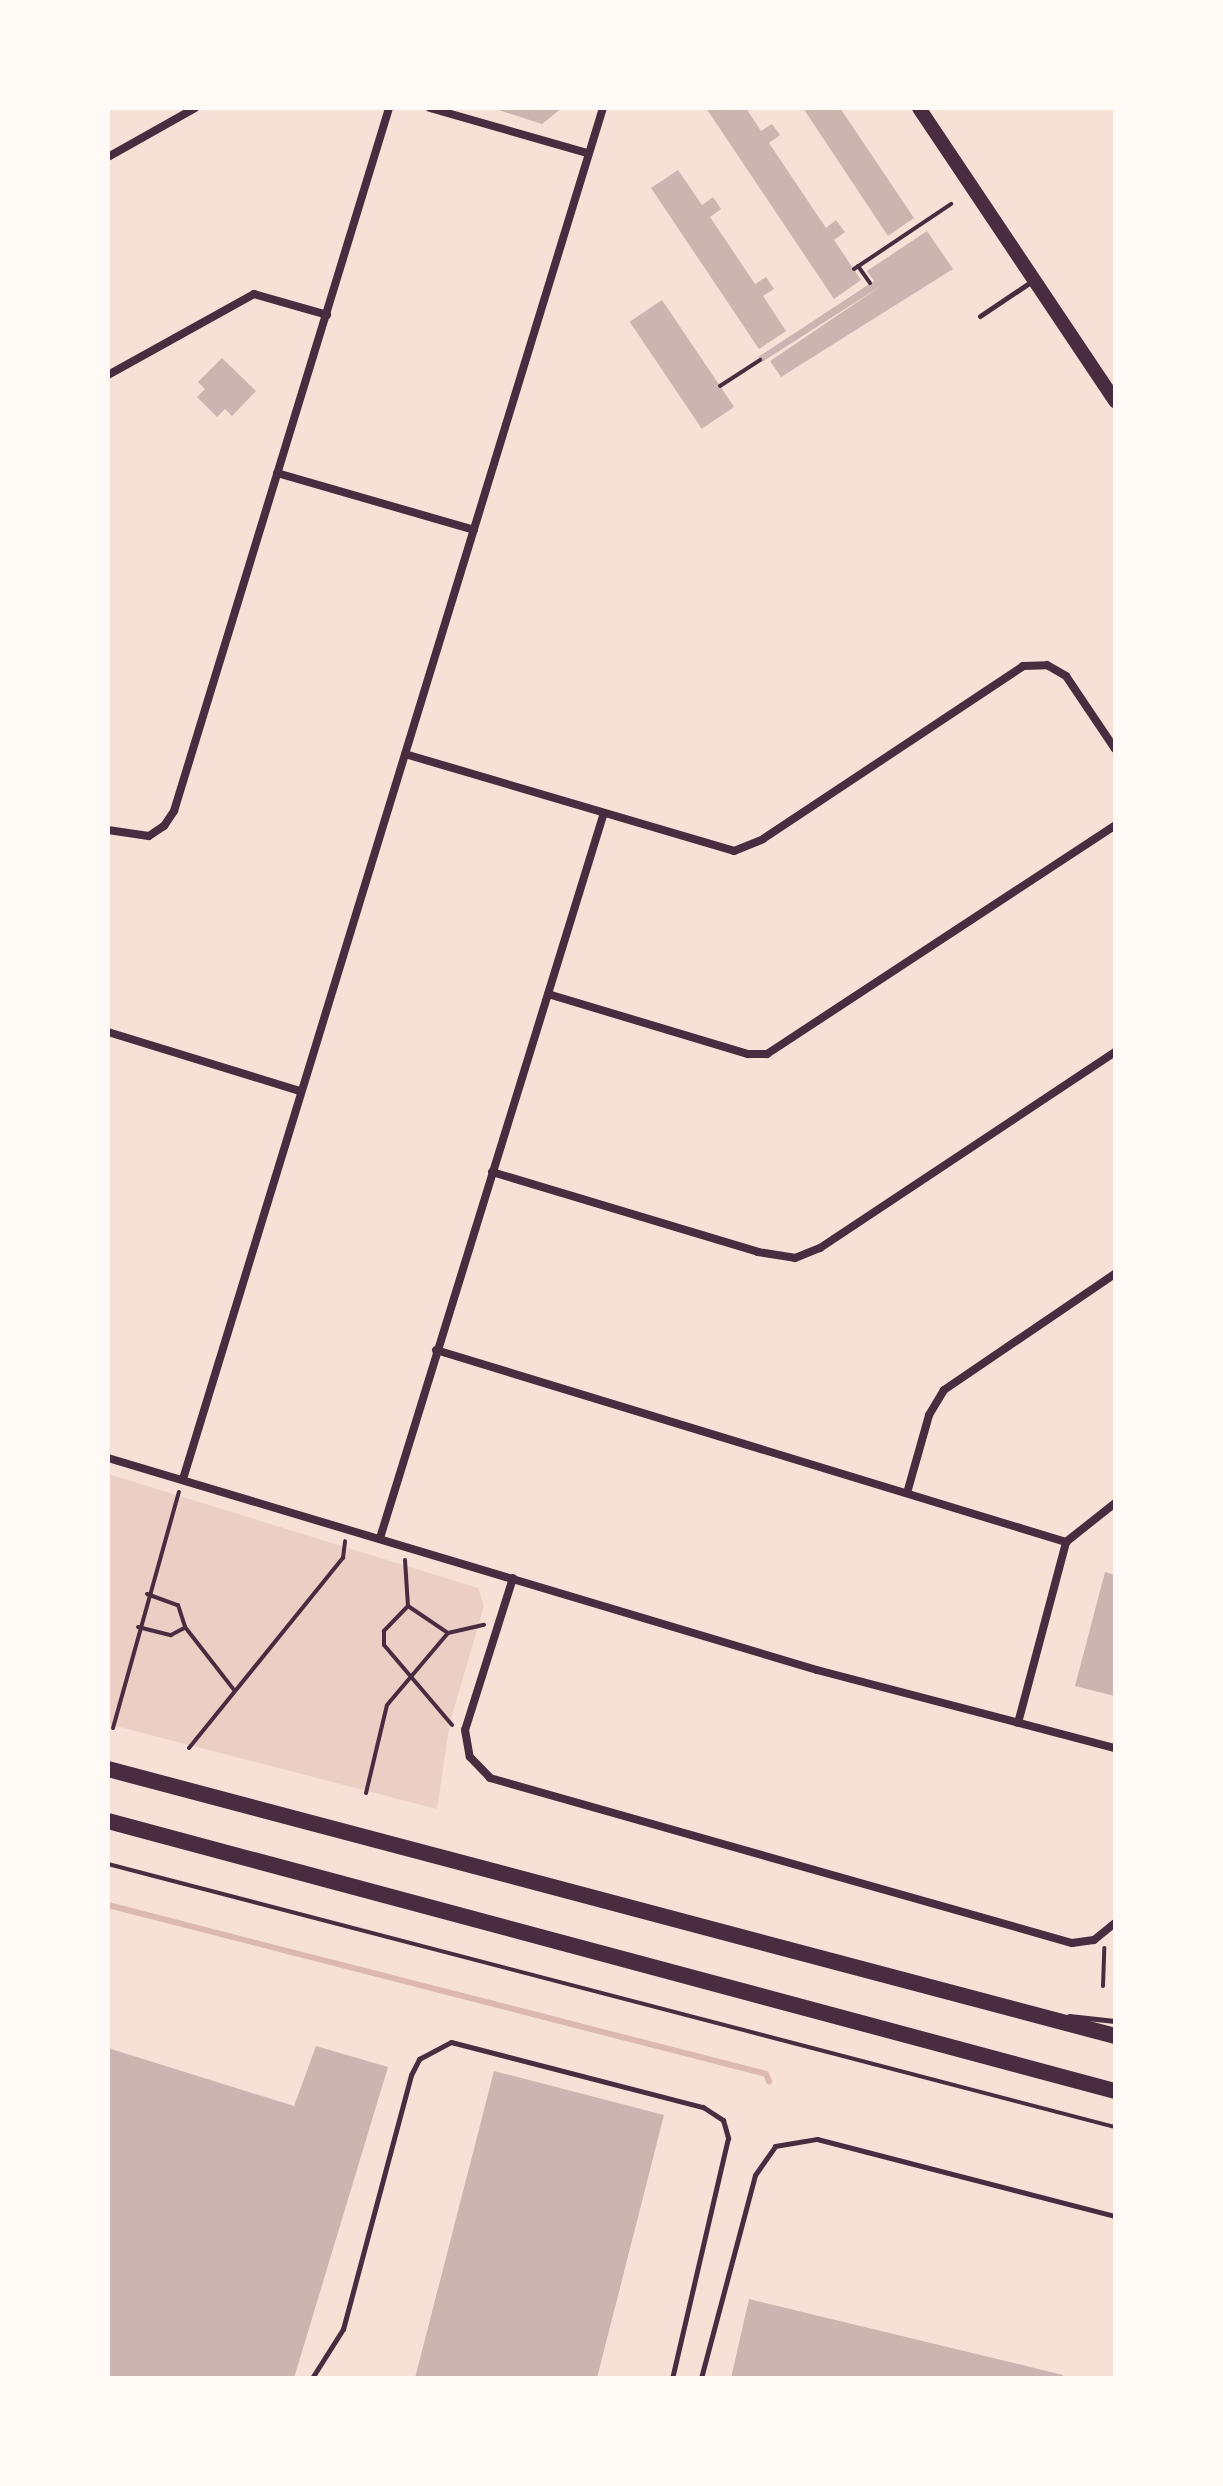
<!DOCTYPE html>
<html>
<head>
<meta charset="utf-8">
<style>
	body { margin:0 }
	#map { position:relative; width:1223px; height:2486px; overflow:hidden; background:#f7e1d7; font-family:"Open Sans",sans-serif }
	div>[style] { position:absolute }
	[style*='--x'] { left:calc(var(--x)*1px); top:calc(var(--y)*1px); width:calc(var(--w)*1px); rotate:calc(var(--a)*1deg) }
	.green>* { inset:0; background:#ebcfc5 }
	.stream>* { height:6px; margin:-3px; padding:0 3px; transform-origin:3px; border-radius:3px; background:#dcb8b0 }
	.building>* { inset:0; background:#ccb4b1; transform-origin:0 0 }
	.path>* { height:4px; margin:-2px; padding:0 2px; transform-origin:2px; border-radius:2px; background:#4a2c40 }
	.service>* { height:5px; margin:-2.5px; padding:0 2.5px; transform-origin:2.5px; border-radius:2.5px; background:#4a2c40 }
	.minor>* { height:8px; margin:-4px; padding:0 4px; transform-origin:4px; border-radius:4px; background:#4a2c40 }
	.tertiary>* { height:14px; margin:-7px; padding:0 7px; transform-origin:7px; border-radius:7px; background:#4a2c40 }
	.primary>* { height:16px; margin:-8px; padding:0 8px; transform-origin:8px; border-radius:8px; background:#4a2c40 }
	span { translate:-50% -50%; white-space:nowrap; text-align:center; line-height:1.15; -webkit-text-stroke:8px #fffaf5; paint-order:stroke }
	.frame { position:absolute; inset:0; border:110px solid #fffaf5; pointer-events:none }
</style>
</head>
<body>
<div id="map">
	<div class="green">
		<div style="clip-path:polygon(108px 1474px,478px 1588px,484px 1606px,450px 1722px,437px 1809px,108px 1724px)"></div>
	</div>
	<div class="stream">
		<div style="--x:108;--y:1905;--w:679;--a:14.4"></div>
		<div style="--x:766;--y:2074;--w:8;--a:67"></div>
	</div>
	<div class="building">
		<div style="clip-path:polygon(492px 108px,562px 108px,542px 124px)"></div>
		<div style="clip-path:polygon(706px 108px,746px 108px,761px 131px,772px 124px,780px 135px,769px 143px,826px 228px,836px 220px,845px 232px,834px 240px,861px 280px,834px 299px)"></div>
		<div style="clip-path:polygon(803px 108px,840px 108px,914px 218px,888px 236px)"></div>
		<div style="clip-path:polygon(678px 170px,702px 205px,713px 197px,721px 209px,710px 217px,755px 284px,766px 277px,774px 289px,763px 296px,786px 331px,759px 349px,651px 188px)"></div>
		<div style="clip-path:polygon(927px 231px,953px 269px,781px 377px,770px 361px,884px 284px,762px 362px,758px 357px,874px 281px,867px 271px)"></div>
		<div style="left:662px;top:300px;width:129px;height:39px;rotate:56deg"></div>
		<div style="clip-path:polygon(222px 358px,256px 391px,232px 416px,225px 409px,217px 417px,197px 397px,205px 389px,198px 382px)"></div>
		<div style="clip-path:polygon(1105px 1572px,1115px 1575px,1115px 1696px,1075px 1686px)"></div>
		<div style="clip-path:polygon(316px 2046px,388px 2067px,294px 2378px,108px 2378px,108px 2048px,294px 2106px)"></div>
		<div style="clip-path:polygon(494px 2071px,664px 2115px,597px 2378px,415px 2378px)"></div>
		<div style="clip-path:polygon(749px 2299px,1063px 2375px,1062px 2378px,731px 2378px)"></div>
	</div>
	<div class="path">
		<div style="--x:858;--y:266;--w:21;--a:55"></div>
		<div style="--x:854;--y:269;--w:117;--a:-33.8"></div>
		<div style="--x:720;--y:386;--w:48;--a:-33"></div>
		<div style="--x:405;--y:1560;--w:46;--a:86.3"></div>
		<div style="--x:408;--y:1606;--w:35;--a:134"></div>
		<div style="--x:384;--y:1631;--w:14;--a:90"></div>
		<div style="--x:384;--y:1645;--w:105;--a:49.6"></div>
		<div style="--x:147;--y:1594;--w:33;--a:20"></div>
		<div style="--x:178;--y:1605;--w:23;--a:72"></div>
		<div style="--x:185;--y:1627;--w:80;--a:52.1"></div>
		<div style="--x:408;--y:1606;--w:48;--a:34"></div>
		<div style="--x:448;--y:1633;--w:37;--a:-13"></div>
		<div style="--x:138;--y:1627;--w:34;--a:14"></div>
		<div style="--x:171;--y:1635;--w:15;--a:-28"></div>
		<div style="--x:113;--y:1728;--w:245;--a:-74.4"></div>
		<div style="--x:189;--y:1748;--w:245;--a:-51"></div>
		<div style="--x:343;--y:1558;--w:17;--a:-83"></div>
		<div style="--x:366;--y:1793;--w:90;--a:-76.6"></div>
		<div style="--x:387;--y:1705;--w:94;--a:-49.7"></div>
		<div style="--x:108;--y:1864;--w:1041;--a:14.64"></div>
		<div style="--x:1103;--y:1986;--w:38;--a:-88"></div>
	</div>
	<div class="service">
		<div style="--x:980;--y:316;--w:63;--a:-33.9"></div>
		<div style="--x:1069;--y:2016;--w:46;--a:6.2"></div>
		<div style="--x:312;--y:2378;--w:58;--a:-57.7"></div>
		<div style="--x:343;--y:2329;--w:263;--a:-75"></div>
		<div style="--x:411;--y:2075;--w:18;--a:-63"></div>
		<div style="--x:419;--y:2059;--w:36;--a:-28"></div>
		<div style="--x:451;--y:2042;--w:260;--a:14.5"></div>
		<div style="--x:703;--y:2107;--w:24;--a:33"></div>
		<div style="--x:723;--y:2120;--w:19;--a:74"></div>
		<div style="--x:728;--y:2138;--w:246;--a:103.1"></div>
		<div style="--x:701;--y:2378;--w:210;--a:-75.1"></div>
		<div style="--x:755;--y:2175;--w:35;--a:-55"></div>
		<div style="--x:775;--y:2146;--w:43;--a:-9.5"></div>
		<div style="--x:817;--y:2139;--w:308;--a:14.5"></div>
	</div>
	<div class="minor">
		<div style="--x:430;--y:108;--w:163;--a:16"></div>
		<div style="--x:108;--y:157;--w:100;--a:-29.4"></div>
		<div style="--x:108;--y:375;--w:167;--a:-29"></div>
		<div style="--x:254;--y:294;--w:76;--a:16"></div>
		<div style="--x:277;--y:473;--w:205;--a:16.1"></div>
		<div style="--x:405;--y:754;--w:343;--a:16.4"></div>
		<div style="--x:734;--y:851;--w:31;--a:-22"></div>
		<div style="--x:763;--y:839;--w:312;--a:-33.6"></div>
		<div style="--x:1023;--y:666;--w:24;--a:-2"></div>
		<div style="--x:1047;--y:665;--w:22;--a:30"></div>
		<div style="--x:1066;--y:676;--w:88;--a:56.1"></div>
		<div style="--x:108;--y:830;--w:41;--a:8.3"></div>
		<div style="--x:149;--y:836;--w:18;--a:-34"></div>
		<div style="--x:164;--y:826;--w:18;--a:-56"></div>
		<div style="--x:174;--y:811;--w:735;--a:-72.99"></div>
		<div style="--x:548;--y:994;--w:209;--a:16.7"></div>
		<div style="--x:748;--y:1054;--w:19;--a:0"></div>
		<div style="--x:767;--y:1054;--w:417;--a:-33.3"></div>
		<div style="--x:108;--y:1032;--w:201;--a:17.1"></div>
		<div style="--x:492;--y:1172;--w:278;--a:16.7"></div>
		<div style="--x:758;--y:1252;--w:37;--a:9"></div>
		<div style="--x:795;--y:1258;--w:27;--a:-22"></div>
		<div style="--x:820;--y:1248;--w:354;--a:-33.6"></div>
		<div style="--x:436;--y:1350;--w:659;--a:16.95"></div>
		<div style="--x:108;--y:1458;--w:740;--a:16.65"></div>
		<div style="--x:817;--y:1670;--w:308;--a:14.7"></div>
		<div style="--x:183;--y:1479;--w:1434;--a:-72.97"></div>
		<div style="--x:907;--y:1493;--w:81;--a:-74.2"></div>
		<div style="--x:929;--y:1415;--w:29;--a:-59"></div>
		<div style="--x:944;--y:1390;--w:207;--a:-34.2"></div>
		<div style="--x:380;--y:1538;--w:756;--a:-72.84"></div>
		<div style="--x:513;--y:1578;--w:159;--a:107.5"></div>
		<div style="--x:465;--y:1730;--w:27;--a:80"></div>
		<div style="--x:470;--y:1757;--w:29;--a:46"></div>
		<div style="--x:490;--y:1778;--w:605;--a:15.83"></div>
		<div style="--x:1072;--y:1943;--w:22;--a:-8"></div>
		<div style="--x:1094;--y:1940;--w:27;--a:-39"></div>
		<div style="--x:1018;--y:1723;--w:187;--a:-75.1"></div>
		<div style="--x:1066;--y:1542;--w:63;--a:-38.5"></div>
	</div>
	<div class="tertiary">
		<div style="--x:919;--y:108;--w:353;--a:56.2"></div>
	</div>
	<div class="primary">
		<div style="--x:108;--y:1769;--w:1042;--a:14.85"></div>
		<div style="--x:108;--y:1821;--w:1043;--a:15.01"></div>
	</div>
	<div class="frame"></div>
</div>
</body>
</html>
